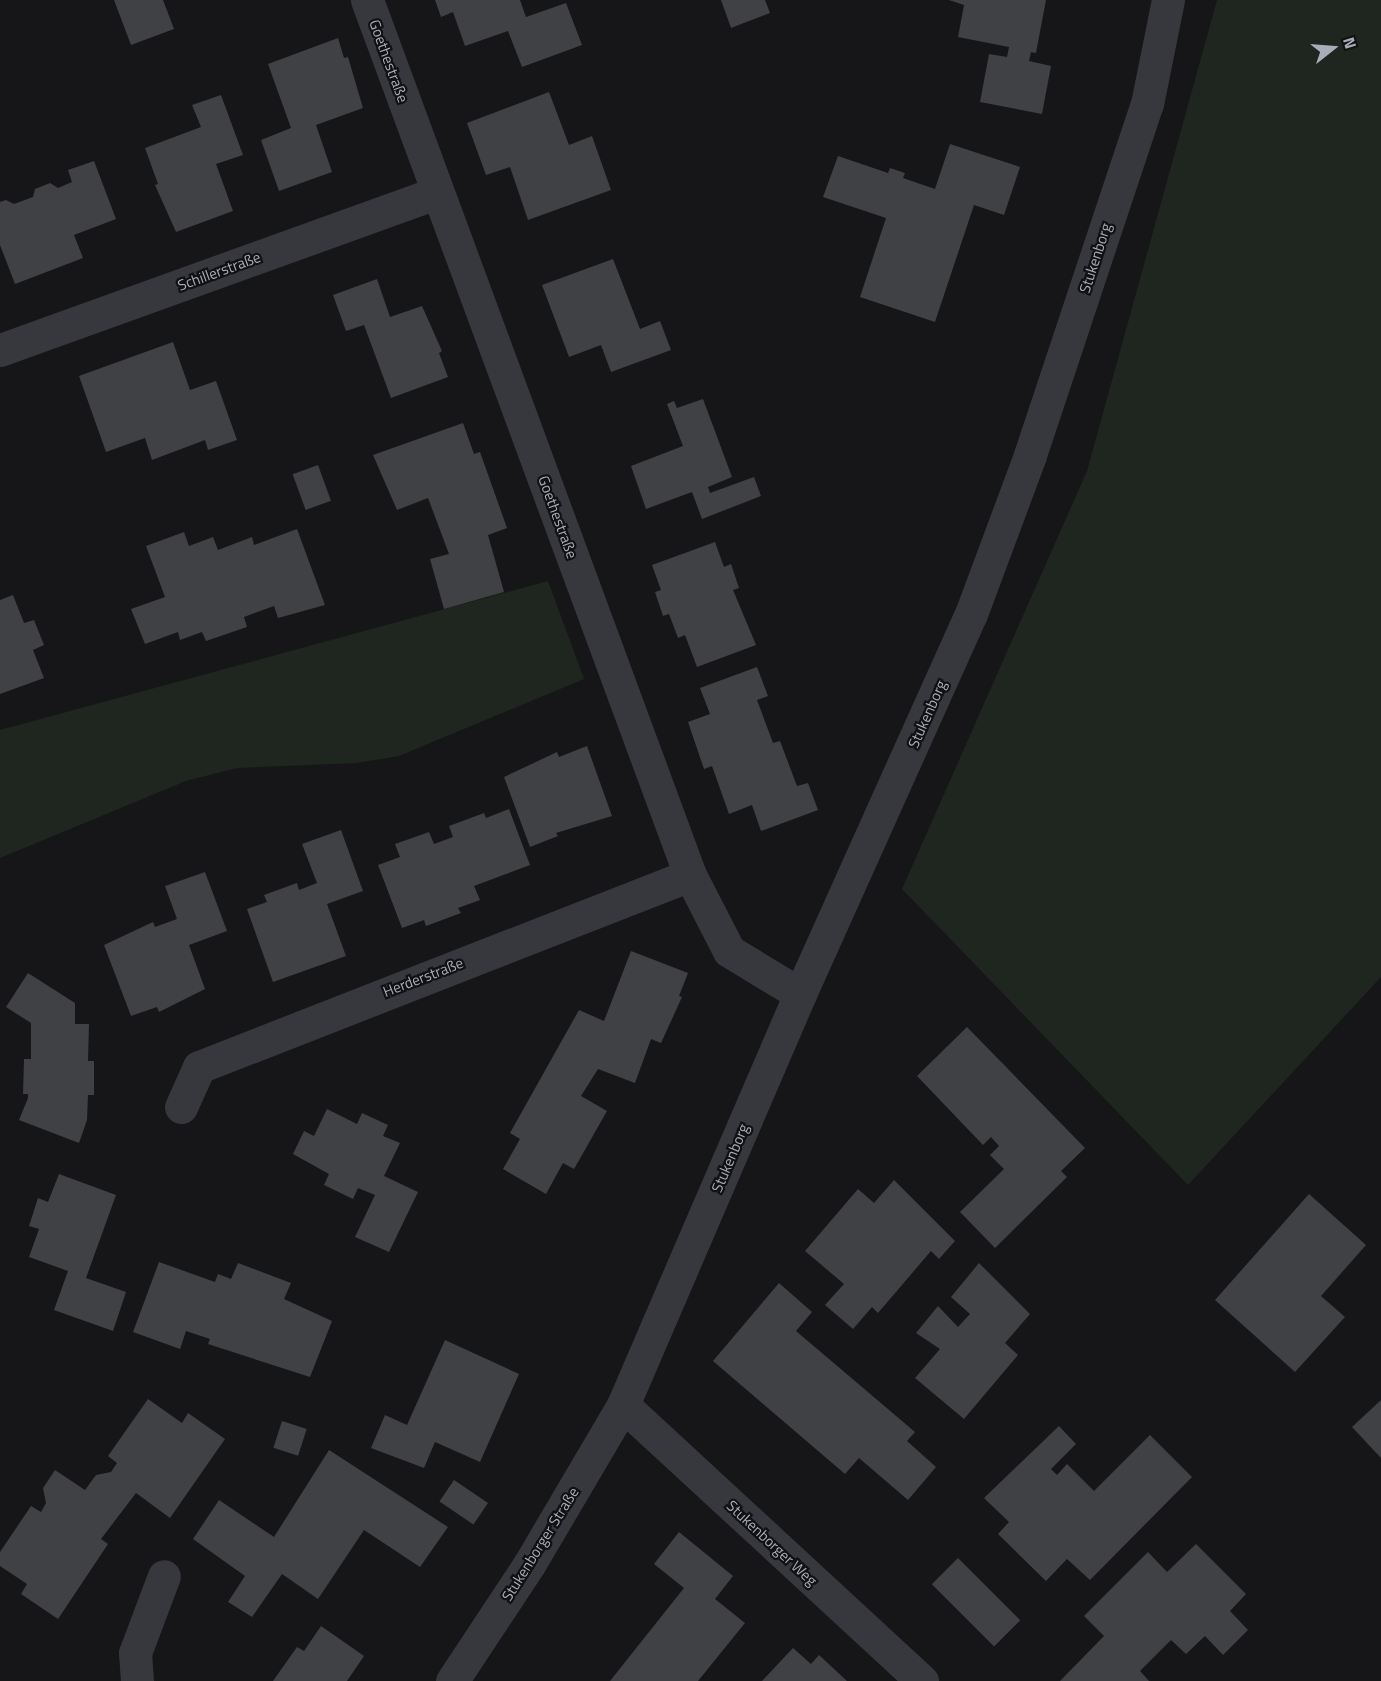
<!DOCTYPE html>
<html>
<head>
<meta charset="utf-8">
<style>
	body { margin:0 }
	#map { position:relative; width:1381px; height:1681px; overflow:hidden; background:#161618; font-family:"Titillium Web",sans-serif }
	div>[style] { position:absolute }
	[style*='--x'] { left:calc(var(--x)*1px); top:calc(var(--y)*1px); width:calc(var(--w)*1px); rotate:calc(var(--a)*1deg) }
	.green>* { inset:0; background:#1e261f }
	.building>* { inset:0; background:#404145; transform-origin:0 0 }
	.street>* { height:33px; margin:-16.5px; padding:0 16.5px; transform-origin:16.5px; border-radius:16.5px; background:#37383d }
	span { translate:-50% -50%; white-space:nowrap; text-align:center; line-height:1.15; -webkit-text-stroke:4.5px #111113; paint-order:stroke }
	.street-label { font-size:15px; color:#a8adb8 }
	.north { position:absolute; left:1303px; top:18px; width:60px; height:60px; -webkit-text-stroke:4px #111113; paint-order:stroke; rotate:73deg; font-size:16px; font-weight:700; line-height:24px; text-align:center; color:#a8adb8 }
	.north::after { content:''; display:block; margin:auto; width:21px; height:27px; background:#a8adb8; clip-path:polygon(50% 0,100% 100%,50% 72%,0 100%) }
</style>
</head>
<body>
<div id="map">
	<div class="green">
		<div style="clip-path:polygon(1217px 0,1381px 0,1381px 977px,1188px 1185px,902px 889px,1087px 471px)"></div>
		<div style="clip-path:polygon(548px 581px,584px 679px,399px 756px,356px 763px,237px 768px,186px 781px,0 858px,0 730px)"></div>
	</div>
	<div class="building">
		<div style="clip-path:polygon(114px 0,163px 0,174px 29px,131px 45px)"></div>
		<div style="clip-path:polygon(435px 0,520px 0,526px 17px,566px 3px,582px 45px,522px 67px,508px 31px,465px 46px,453px 12px,441px 17px)"></div>
		<div style="clip-path:polygon(721px 0,765px 0,770px 13px,731px 28px)"></div>
		<div style="clip-path:polygon(949px 0,1046px 0,1036px 53px,1031px 52px,1029px 61px,1051px 66px,1042px 114px,980px 102px,989px 54px,1007px 57px,1009px 47px,958px 37px,964px 5px)"></div>
		<div style="clip-path:polygon(338px 38px,344px 58px,348px 57px,363px 108px,316px 125px,332px 172px,279px 191px,261px 140px,291px 128px,268px 64px)"></div>
		<div style="clip-path:polygon(549px 92px,569px 145px,592px 136px,611px 190px,528px 220px,510px 167px,486px 175px,467px 123px)"></div>
		<div style="clip-path:polygon(221px 95px,243px 155px,216px 164px,233px 211px,176px 232px,155px 185px,158px 184px,145px 148px,201px 127px,192px 105px)"></div>
		<div style="clip-path:polygon(950px 144px,1020px 167px,1004px 215px,974px 205px,935px 322px,860px 297px,886px 218px,823px 197px,838px 156px,888px 173px,890px 168px,905px 173px,903px 178px,935px 189px)"></div>
		<div style="clip-path:polygon(94px 161px,116px 219px,74px 235px,83px 258px,15px 284px,0 245px,0 202px,6px 200px,14px 204px,33px 197px,35px 189px,50px 183px,58px 188px,72px 182px,68px 170px)"></div>
		<div style="clip-path:polygon(613px 259px,640px 329px,660px 321px,671px 350px,611px 372px,601px 345px,569px 357px,542px 285px)"></div>
		<div style="clip-path:polygon(377px 279px,390px 317px,422px 306px,442px 351px,439px 353px,448px 377px,391px 398px,364px 325px,346px 331px,333px 295px)"></div>
		<div style="clip-path:polygon(173px 342px,190px 390px,216px 381px,237px 440px,208px 450px,205px 440px,152px 460px,145px 438px,106px 452px,79px 376px)"></div>
		<div style="clip-path:polygon(703px 399px,732px 477px,708px 487px,710px 493px,754px 477px,761px 496px,702px 519px,692px 492px,646px 509px,631px 466px,683px 446px,667px 404px,674px 401px,677px 408px)"></div>
		<div style="clip-path:polygon(463px 423px,474px 454px,480px 452px,507px 528px,488px 535px,504px 592px,444px 609px,430px 559px,449px 554px,428px 498px,397px 510px,373px 455px)"></div>
		<div style="left:318px;top:465px;width:38px;height:27px;rotate:70deg"></div>
		<div style="clip-path:polygon(297px 529px,325px 605px,278px 618px,274px 606px,244px 617px,247px 627px,206px 641px,202px 632px,180px 640px,178px 632px,145px 644px,131px 609px,165px 597px,146px 546px,184px 532px,189px 546px,213px 537px,218px 550px,252px 537px,254px 545px)"></div>
		<div style="clip-path:polygon(715px 542px,724px 567px,731px 564px,739px 588px,733px 590px,756px 645px,697px 667px,685px 635px,678px 638px,669px 614px,663px 616px,655px 592px,661px 590px,652px 565px)"></div>
		<div style="clip-path:polygon(13px 595px,24px 623px,34px 620px,44px 645px,33px 650px,44px 678px,0 694px,0 600px)"></div>
		<div style="clip-path:polygon(757px 667px,768px 696px,757px 700px,773px 743px,780px 741px,797px 786px,808px 783px,818px 810px,761px 831px,752px 805px,729px 814px,712px 766px,704px 769px,688px 722px,710px 714px,700px 688px)"></div>
		<div style="clip-path:polygon(587px 746px,612px 816px,556px 833px,558px 836px,530px 847px,504px 777px,557px 752px,559px 757px)"></div>
		<div style="clip-path:polygon(509px 809px,530px 865px,474px 886px,480px 900px,458px 908px,461px 913px,426px 926px,424px 920px,402px 928px,378px 865px,400px 857px,395px 844px,429px 832px,434px 844px,453px 837px,449px 826px,484px 813px,486px 818px)"></div>
		<div style="clip-path:polygon(341px 830px,363px 891px,327px 904px,346px 956px,273px 982px,247px 909px,267px 902px,264px 895px,297px 883px,299px 890px,317px 883px,302px 844px)"></div>
		<div style="clip-path:polygon(205px 872px,227px 931px,189px 945px,205px 989px,159px 1012px,157px 1007px,131px 1016px,104px 945px,153px 922px,155px 927px,177px 919px,165px 886px)"></div>
		<div style="clip-path:polygon(631px 951px,688px 973px,679px 996px,682px 997px,661px 1043px,651px 1039px,635px 1083px,598px 1069px,581px 1096px,607px 1111px,574px 1169px,563px 1163px,546px 1194px,503px 1169px,520px 1139px,510px 1133px,579px 1010px,604px 1021px)"></div>
		<div style="clip-path:polygon(28px 973px,75px 1003px,75px 1024px,89px 1024px,88px 1061px,94px 1061px,94px 1095px,88px 1095px,87px 1120px,79px 1143px,19px 1120px,28px 1098px,28px 1094px,23px 1094px,24px 1059px,31px 1059px,31px 1023px,6px 1007px)"></div>
		<div style="clip-path:polygon(967px 1027px,1085px 1148px,1061px 1171px,1067px 1177px,995px 1248px,960px 1212px,1004px 1169px,990px 1155px,999px 1146px,991px 1137px,983px 1145px,917px 1076px)"></div>
		<div style="clip-path:polygon(327px 1109px,357px 1124px,362px 1113px,388px 1125px,383px 1136px,400px 1143px,384px 1176px,418px 1192px,389px 1252px,355px 1237px,375px 1195px,358px 1188px,353px 1199px,324px 1185px,329px 1174px,293px 1154px,304px 1131px,314px 1136px)"></div>
		<div style="clip-path:polygon(59px 1174px,116px 1195px,86px 1278px,126px 1292px,113px 1331px,54px 1310px,68px 1271px,29px 1257px,39px 1229px,29px 1226px,38px 1198px,48px 1202px)"></div>
		<div style="clip-path:polygon(894px 1180px,955px 1241px,939px 1259px,931px 1251px,878px 1313px,872px 1307px,853px 1329px,825px 1305px,844px 1284px,805px 1251px,858px 1189px,874px 1203px)"></div>
		<div style="clip-path:polygon(1309px 1194px,1366px 1245px,1321px 1296px,1345px 1317px,1295px 1372px,1215px 1300px)"></div>
		<div style="clip-path:polygon(159px 1262px,215px 1282px,218px 1274px,231px 1279px,238px 1263px,291px 1283px,284px 1299px,332px 1321px,310px 1377px,208px 1344px,210px 1339px,186px 1331px,180px 1349px,133px 1332px)"></div>
		<div style="clip-path:polygon(979px 1263px,1030px 1314px,1005px 1343px,1018px 1355px,964px 1419px,915px 1378px,940px 1349px,916px 1333px,938px 1306px,958px 1327px,970px 1314px,951px 1297px)"></div>
		<div style="clip-path:polygon(779px 1283px,812px 1312px,796px 1331px,915px 1432px,907px 1441px,936px 1467px,908px 1500px,859px 1458px,845px 1474px,713px 1361px)"></div>
		<div style="clip-path:polygon(445px 1340px,519px 1374px,480px 1462px,435px 1442px,424px 1468px,371px 1448px,385px 1415px,407px 1425px)"></div>
		<div style="clip-path:polygon(148px 1399px,182px 1423px,188px 1413px,225px 1439px,170px 1518px,136px 1493px,101px 1539px,108px 1544px,58px 1619px,21px 1594px,27px 1584px,0 1566px,0 1552px,31px 1506px,41px 1512px,46px 1503px,43px 1488px,55px 1470px,85px 1490px,96px 1475px,111px 1472px,117px 1463px,108px 1456px)"></div>
		<div style="clip-path:polygon(1381px 1400px,1381px 1458px,1352px 1427px)"></div>
		<div style="left:282px;top:1421px;width:26px;height:28px;rotate:18deg"></div>
		<div style="clip-path:polygon(1059px 1426px,1076px 1444px,1051px 1469px,1057px 1475px,1067px 1464px,1094px 1491px,1150px 1435px,1192px 1477px,1090px 1580px,1067px 1559px,1046px 1581px,998px 1534px,1009px 1522px,984px 1498px)"></div>
		<div style="clip-path:polygon(329px 1450px,448px 1527px,420px 1567px,364px 1530px,318px 1599px,282px 1574px,252px 1617px,228px 1602px,245px 1576px,193px 1539px,219px 1500px,274px 1537px)"></div>
		<div style="left:454px;top:1480px;width:41px;height:26px;rotate:34deg"></div>
		<div style="clip-path:polygon(679px 1532px,733px 1576px,715px 1599px,745px 1623px,698px 1681px,610px 1681px,684px 1588px,654px 1564px)"></div>
		<div style="clip-path:polygon(1196px 1544px,1246px 1594px,1230px 1611px,1248px 1630px,1223px 1655px,1205px 1636px,1186px 1654px,1171px 1640px,1140px 1671px,1149px 1681px,1060px 1681px,1104px 1636px,1084px 1616px,1148px 1552px,1167px 1572px)"></div>
		<div style="left:958px;top:1558px;width:88px;height:37px;rotate:45deg"></div>
		<div style="clip-path:polygon(321px 1626px,364px 1656px,347px 1681px,273px 1681px,297px 1647px,304px 1651px)"></div>
		<div style="clip-path:polygon(793px 1648px,811px 1664px,819px 1655px,847px 1681px,762px 1681px)"></div>
	</div>
	<div class="street">
		<div style="--x:367;--y:0;--w:933;--a:69.74"></div>
		<div style="--x:690;--y:875;--w:85;--a:62.8"></div>
		<div style="--x:729;--y:951;--w:83;--a:31.2"></div>
		<div style="--x:0;--y:350;--w:464;--a:-19.8"></div>
		<div style="--x:181;--y:1107;--w:44;--a:-65.8"></div>
		<div style="--x:199;--y:1067;--w:527;--a:-21.36"></div>
		<div style="--x:623;--y:1405;--w:407;--a:42.7"></div>
		<div style="--x:137;--y:1681;--w:28;--a:-94"></div>
		<div style="--x:135;--y:1653;--w:82;--a:-69.4"></div>
		<div style="--x:452;--y:1681;--w:141;--a:-56.5"></div>
		<div style="--x:530;--y:1563;--w:183;--a:-59.5"></div>
		<div style="--x:623;--y:1405;--w:447;--a:-66.7"></div>
		<div style="--x:800;--y:994;--w:417;--a:-65.8"></div>
		<div style="--x:971;--y:614;--w:170;--a:-69.6"></div>
		<div style="--x:1030;--y:455;--w:370;--a:-71.6"></div>
		<div style="--x:1147;--y:104;--w:106;--a:-78.6"></div>
	</div>
	<div class="street-label">
		<span style="left:389px;top:61px;rotate:70deg">Goethestraße</span>
		<span style="left:1095px;top:258px;rotate:-72deg">Stukenborg</span>
		<span style="left:219px;top:271px;rotate:-20deg">Schillerstraße</span>
		<span style="left:558px;top:517px;rotate:70deg">Goethestraße</span>
		<span style="left:927px;top:714px;rotate:-66deg">Stukenborg</span>
		<span style="left:423px;top:977px;rotate:-21deg">Herderstraße</span>
		<span style="left:730px;top:1158px;rotate:-67deg">Stukenborg</span>
		<span style="left:772px;top:1543px;rotate:43deg">Stukenborger Weg</span>
		<span style="left:540px;top:1544px;rotate:-58deg">Stukenborger Straße</span>
	</div>
	<div class="north">N</div>
</div>
</body>
</html>
